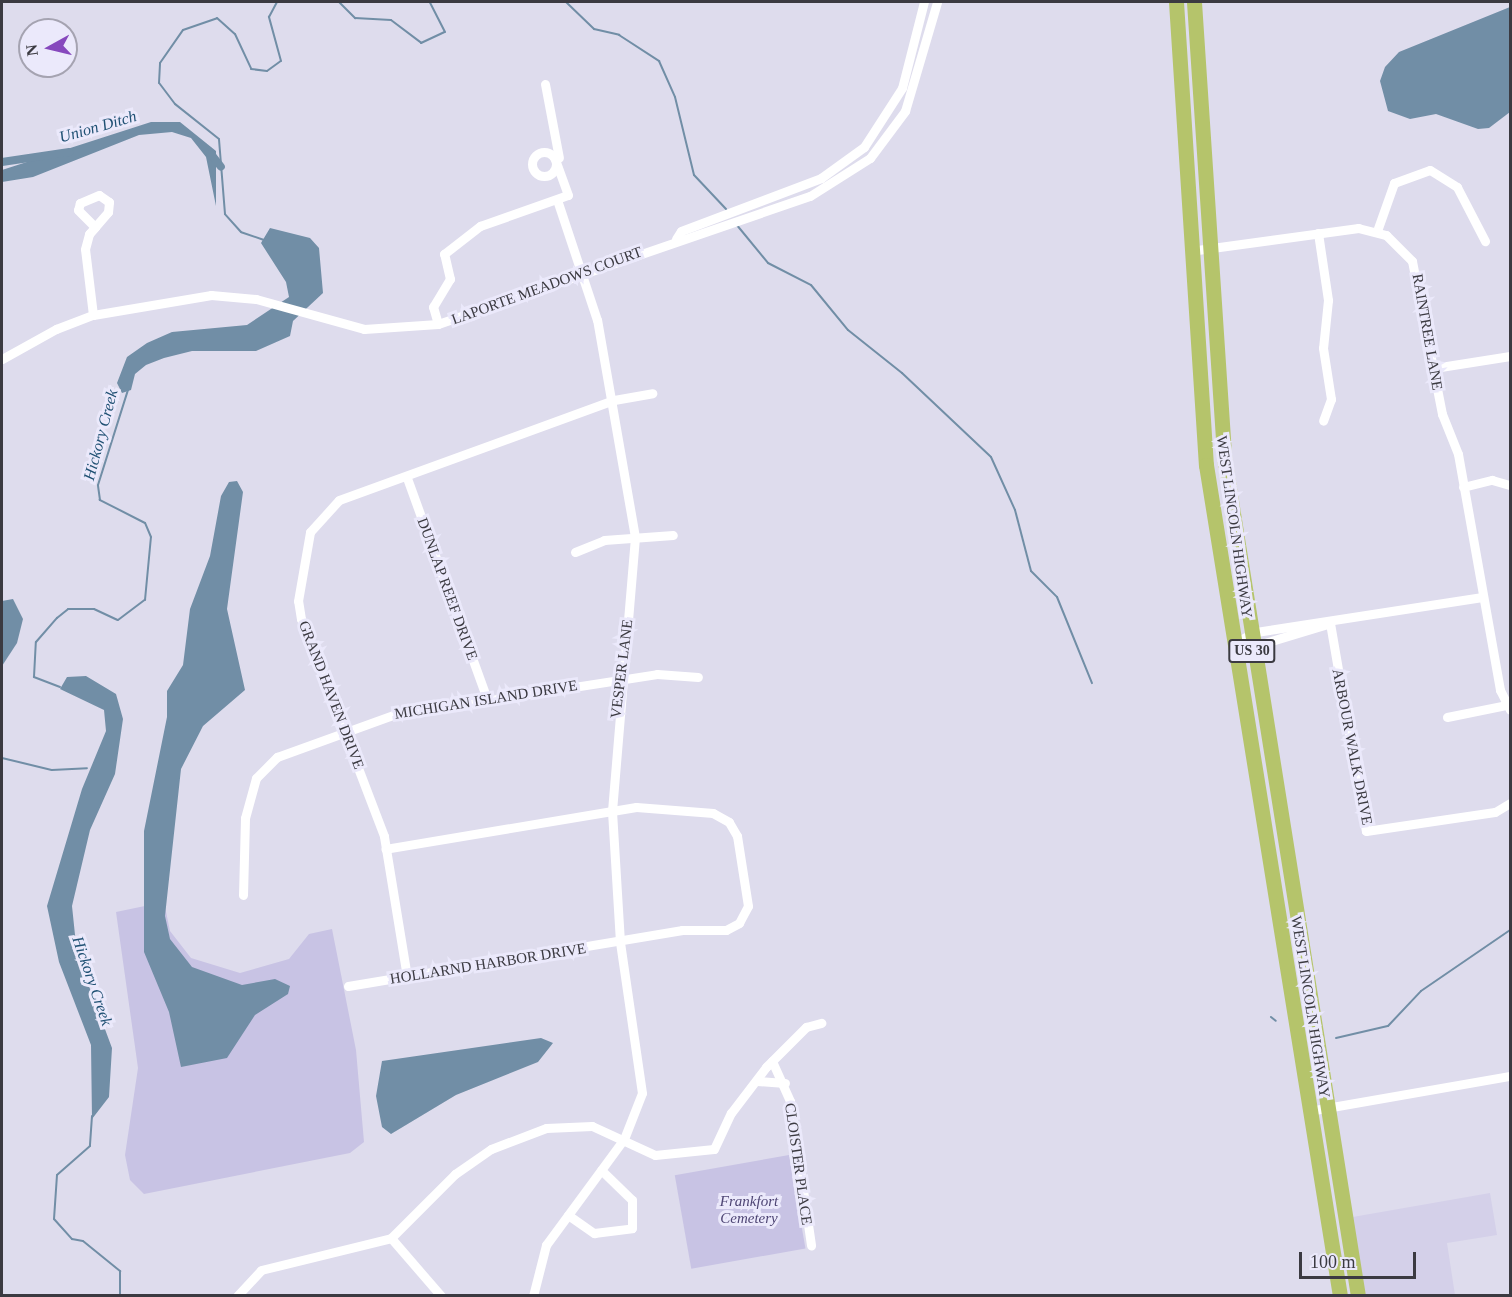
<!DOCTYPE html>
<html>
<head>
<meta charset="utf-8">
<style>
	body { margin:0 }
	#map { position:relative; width:1512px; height:1297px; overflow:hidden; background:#dedced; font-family:"Times New Roman",serif }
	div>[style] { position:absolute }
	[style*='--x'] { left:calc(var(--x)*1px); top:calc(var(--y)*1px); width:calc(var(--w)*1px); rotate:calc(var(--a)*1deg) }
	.built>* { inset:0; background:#d4d0e9 }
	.green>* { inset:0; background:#c8c3e4; transform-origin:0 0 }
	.water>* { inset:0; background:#718ea6 }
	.stream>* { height:2px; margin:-1px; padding:0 1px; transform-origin:1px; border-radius:1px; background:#718ea6 }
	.canal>* { height:8px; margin:-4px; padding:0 4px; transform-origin:4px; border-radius:4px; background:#718ea6 }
	.street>* { height:9px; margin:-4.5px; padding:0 4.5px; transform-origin:4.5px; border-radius:4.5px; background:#fff }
	.street>.ring { margin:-4.5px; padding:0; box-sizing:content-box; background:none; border:9px solid #fff; border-radius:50% }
	.primary>* { height:15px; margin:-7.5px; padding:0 7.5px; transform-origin:7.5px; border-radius:7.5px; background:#b5c46b }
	span { translate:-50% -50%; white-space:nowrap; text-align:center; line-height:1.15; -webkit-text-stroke:6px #ebe9fb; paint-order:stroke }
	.shield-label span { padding:2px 4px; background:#ebe9fb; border:2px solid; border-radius:4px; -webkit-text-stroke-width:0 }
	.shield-label { font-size:14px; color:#3b3a41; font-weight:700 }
	.street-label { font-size:15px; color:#3b3a41 }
	.park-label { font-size:15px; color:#4e4574; font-style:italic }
	.water-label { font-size:16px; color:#1f5073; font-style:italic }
	.frame { position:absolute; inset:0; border:3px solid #3b3a41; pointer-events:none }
	.north { position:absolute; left:18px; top:18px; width:60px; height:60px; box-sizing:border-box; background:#ebe9fb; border:2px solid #a5a3b1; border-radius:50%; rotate:262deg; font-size:16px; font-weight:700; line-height:24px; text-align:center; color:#3b3a41 }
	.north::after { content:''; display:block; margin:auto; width:21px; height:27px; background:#8648bd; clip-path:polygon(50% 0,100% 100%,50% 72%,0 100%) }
	.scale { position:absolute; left:1299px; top:1252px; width:117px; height:27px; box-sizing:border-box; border:3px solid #3b3a41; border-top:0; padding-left:8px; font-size:18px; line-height:21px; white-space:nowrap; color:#3b3a41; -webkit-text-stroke:4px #ebe9fb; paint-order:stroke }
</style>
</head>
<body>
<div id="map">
	<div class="built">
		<div style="clip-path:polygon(1490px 1193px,1497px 1235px,1447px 1243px,1455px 1295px,1360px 1295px,1347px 1218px)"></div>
	</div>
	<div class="green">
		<div style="clip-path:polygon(164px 902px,170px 931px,191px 958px,240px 973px,289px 959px,309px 934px,332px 929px,356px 1050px,364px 1142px,350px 1153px,144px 1194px,130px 1180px,125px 1155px,138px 1068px,116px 912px)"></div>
		<div style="left:789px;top:1155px;width:95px;height:116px;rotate:80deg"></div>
	</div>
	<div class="water">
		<div style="clip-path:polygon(1510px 7px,1510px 112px,1489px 128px,1478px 129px,1436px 114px,1410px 119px,1388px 111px,1380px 81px,1385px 67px,1399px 52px)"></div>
		<div style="clip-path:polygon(151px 122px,180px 122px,216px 151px,216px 206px,206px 157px,191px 138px,172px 132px,139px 135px,33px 177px,2px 182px,2px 170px)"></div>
		<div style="clip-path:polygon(270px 228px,310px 238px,319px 248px,323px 293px,293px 321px,290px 336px,256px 351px,192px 351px,164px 358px,146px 365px,135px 374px,131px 390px,122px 393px,117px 383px,127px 357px,147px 343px,172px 332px,247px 325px,289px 297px,286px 282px,261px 243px)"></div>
		<div style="clip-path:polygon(237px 481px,243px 492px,227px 609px,245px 690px,203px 726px,181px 769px,165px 916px,170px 939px,192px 967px,242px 985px,275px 979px,290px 986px,288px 994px,255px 1015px,227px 1058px,181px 1067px,169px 1012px,144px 952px,144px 831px,167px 717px,167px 691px,183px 665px,190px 609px,210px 556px,221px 496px,229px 482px)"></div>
		<div style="clip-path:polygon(13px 599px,23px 619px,17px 643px,2px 666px,2px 601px)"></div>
		<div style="clip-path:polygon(86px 676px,116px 694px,123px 719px,115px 774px,90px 830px,72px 906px,77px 954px,112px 1048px,109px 1097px,92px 1119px,91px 1045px,59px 962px,47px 906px,82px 789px,106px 731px,104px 710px,60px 689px,67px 677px)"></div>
		<div style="clip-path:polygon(541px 1038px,553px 1043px,538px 1062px,456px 1095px,391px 1134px,382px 1127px,376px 1096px,382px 1061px)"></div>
	</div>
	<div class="stream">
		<div style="--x:339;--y:2;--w:23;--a:45"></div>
		<div style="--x:355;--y:18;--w:36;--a:3"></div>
		<div style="--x:391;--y:20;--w:38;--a:37"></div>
		<div style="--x:421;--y:43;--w:26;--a:-25"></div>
		<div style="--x:445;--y:32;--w:34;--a:-117"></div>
		<div style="--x:566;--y:2;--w:39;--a:44"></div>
		<div style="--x:594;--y:29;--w:26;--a:13"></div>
		<div style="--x:619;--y:35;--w:48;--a:33"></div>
		<div style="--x:659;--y:61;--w:39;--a:66"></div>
		<div style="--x:675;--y:97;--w:80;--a:76.3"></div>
		<div style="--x:694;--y:175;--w:47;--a:46.7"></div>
		<div style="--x:736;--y:224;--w:50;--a:50.6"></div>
		<div style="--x:768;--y:263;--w:48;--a:27.1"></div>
		<div style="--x:811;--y:285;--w:58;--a:50.6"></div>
		<div style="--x:848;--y:330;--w:69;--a:38.5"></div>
		<div style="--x:902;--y:373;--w:122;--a:43.3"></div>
		<div style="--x:991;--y:457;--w:58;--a:65.6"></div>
		<div style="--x:1015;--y:510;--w:63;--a:75.3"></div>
		<div style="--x:1031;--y:571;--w:37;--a:45"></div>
		<div style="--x:1057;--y:597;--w:93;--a:67.9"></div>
		<div style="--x:264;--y:240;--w:24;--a:-161"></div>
		<div style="--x:241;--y:232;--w:24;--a:-132"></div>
		<div style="--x:225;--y:214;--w:75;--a:-94.6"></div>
		<div style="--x:219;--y:139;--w:56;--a:-141.5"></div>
		<div style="--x:175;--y:104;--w:26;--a:-127"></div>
		<div style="--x:159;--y:83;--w:20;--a:-87"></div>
		<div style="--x:160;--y:63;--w:40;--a:-55.1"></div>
		<div style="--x:183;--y:30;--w:36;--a:-19"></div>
		<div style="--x:217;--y:18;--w:24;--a:42"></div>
		<div style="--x:235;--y:34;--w:38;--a:65"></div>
		<div style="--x:251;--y:69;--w:16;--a:7"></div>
		<div style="--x:267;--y:71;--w:17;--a:-36"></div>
		<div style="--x:281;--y:61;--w:46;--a:-105.3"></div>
		<div style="--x:269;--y:17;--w:17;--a:-62"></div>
		<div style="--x:60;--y:687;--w:28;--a:-159"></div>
		<div style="--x:34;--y:677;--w:35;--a:-87"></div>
		<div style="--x:36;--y:642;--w:32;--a:-49"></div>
		<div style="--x:57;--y:618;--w:14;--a:-39"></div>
		<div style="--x:68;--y:609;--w:26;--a:0"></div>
		<div style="--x:94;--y:609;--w:26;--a:25"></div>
		<div style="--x:118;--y:620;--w:34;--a:-37"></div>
		<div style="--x:145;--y:600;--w:63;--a:-84.6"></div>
		<div style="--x:151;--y:537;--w:15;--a:-113"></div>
		<div style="--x:145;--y:523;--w:51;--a:-152.9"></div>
		<div style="--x:100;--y:500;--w:15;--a:-98"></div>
		<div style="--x:98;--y:485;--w:100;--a:-72.5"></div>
		<div style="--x:2;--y:758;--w:51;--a:13.5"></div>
		<div style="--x:52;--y:770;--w:35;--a:-3"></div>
		<div style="--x:1271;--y:1017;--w:6;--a:39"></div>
		<div style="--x:1336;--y:1038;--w:53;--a:-13"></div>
		<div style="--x:1388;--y:1026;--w:48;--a:-46.7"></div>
		<div style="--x:1421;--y:991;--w:108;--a:-34.4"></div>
		<div style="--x:92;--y:1116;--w:30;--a:94"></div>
		<div style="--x:90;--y:1146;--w:44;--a:138.7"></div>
		<div style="--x:57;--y:1175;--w:44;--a:93.9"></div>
		<div style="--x:54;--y:1219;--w:27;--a:48"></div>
		<div style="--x:72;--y:1239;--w:11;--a:10"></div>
		<div style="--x:83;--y:1241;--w:48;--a:39"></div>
		<div style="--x:120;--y:1271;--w:25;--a:90"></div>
	</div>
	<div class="canal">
		<div style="--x:211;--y:154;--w:16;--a:52"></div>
		<div style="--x:2;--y:162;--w:68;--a:-8.5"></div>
	</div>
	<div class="street">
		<div style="--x:545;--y:84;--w:75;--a:79.3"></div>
		<div class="ring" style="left:532px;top:152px;width:15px;height:15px"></div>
		<div style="--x:1377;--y:231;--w:51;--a:-70.5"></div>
		<div style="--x:1394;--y:183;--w:38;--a:-20"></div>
		<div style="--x:1430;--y:170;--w:32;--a:32"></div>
		<div style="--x:1457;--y:187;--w:61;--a:62.6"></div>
		<div style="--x:1318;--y:233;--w:68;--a:81.5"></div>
		<div style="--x:1328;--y:300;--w:48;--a:95.9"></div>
		<div style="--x:1323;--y:348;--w:52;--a:81.1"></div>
		<div style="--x:1331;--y:399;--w:23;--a:110"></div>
		<div style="--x:676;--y:239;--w:9;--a:-58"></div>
		<div style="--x:681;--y:231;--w:150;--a:-20.7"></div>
		<div style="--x:821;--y:178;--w:53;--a:-35.8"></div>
		<div style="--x:864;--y:147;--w:70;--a:-57.2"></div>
		<div style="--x:902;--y:88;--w:89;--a:-75.7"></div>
		<div style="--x:1190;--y:251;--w:170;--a:-7.8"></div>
		<div style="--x:1358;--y:228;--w:29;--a:14"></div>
		<div style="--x:1386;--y:235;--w:37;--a:45"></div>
		<div style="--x:1412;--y:261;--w:156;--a:78.9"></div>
		<div style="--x:1442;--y:414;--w:43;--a:68.2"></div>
		<div style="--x:1458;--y:454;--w:240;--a:79.9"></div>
		<div style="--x:1500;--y:690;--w:22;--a:63"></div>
		<div style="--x:93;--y:315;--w:66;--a:-96.9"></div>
		<div style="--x:85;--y:249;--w:16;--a:-75"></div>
		<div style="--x:89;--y:234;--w:9;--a:-49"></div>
		<div style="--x:95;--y:227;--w:20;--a:-49"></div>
		<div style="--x:108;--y:212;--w:10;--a:-84"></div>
		<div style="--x:109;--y:202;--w:12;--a:-145"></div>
		<div style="--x:99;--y:195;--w:21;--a:157"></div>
		<div style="--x:80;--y:203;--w:7;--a:106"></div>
		<div style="--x:78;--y:210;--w:24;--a:45"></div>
		<div style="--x:438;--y:324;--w:18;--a:-106"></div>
		<div style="--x:433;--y:307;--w:33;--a:-59"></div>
		<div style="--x:450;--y:279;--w:26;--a:-103"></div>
		<div style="--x:444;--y:254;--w:46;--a:-37.9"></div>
		<div style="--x:480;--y:226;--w:93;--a:-19.4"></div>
		<div style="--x:568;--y:195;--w:38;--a:-110"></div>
		<div style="--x:2;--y:359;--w:62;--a:-29.1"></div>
		<div style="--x:56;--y:329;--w:40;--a:-21"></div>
		<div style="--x:93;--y:315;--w:120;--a:-9.6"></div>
		<div style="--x:211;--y:295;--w:45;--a:5.1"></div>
		<div style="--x:256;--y:299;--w:112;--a:15.5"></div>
		<div style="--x:364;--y:329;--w:74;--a:-3.9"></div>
		<div style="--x:438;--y:324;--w:393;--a:-19"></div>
		<div style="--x:810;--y:196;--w:71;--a:-32.3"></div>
		<div style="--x:870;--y:158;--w:59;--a:-53.3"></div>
		<div style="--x:905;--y:111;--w:114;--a:-73.6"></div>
		<div style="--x:1434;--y:368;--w:77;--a:-9"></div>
		<div style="--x:407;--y:478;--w:235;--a:70.1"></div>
		<div style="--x:1463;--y:487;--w:30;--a:-14"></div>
		<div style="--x:1492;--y:480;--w:19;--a:16"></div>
		<div style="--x:575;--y:552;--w:31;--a:-22"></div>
		<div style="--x:604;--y:540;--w:69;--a:-4.1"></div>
		<div style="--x:1330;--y:623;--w:211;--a:80.2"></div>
		<div style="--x:1366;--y:831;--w:130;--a:-8.4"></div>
		<div style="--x:1495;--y:812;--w:17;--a:-31"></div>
		<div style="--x:1232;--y:644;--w:27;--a:-27"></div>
		<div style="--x:1256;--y:632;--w:229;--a:-8.8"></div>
		<div style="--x:1232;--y:644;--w:26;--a:2"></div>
		<div style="--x:1258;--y:645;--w:72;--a:-16.9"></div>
		<div style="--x:1447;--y:717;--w:60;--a:-11.5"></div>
		<div style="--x:243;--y:895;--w:77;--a:-88.5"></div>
		<div style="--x:245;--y:818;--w:41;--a:-74.6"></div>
		<div style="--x:256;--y:778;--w:30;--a:-45"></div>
		<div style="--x:277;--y:757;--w:123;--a:-19.9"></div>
		<div style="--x:393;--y:715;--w:267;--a:-8.8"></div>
		<div style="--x:657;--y:674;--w:41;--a:4.2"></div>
		<div style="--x:407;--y:977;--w:143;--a:-99.3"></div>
		<div style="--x:384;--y:836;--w:232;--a:-110.9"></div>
		<div style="--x:301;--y:619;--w:18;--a:-99"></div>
		<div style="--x:298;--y:601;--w:70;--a:-80.1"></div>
		<div style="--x:310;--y:532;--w:43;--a:-47.8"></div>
		<div style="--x:339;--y:500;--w:293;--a:-20"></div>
		<div style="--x:614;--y:400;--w:39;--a:-10"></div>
		<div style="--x:348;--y:986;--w:339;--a:-9.5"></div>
		<div style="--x:682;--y:930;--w:44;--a:0"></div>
		<div style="--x:726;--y:930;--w:15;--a:-28"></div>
		<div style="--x:739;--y:923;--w:19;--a:-62"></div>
		<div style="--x:748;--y:906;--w:71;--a:-98.9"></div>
		<div style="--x:737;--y:836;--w:16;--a:-120"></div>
		<div style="--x:729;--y:822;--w:18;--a:-151"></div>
		<div style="--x:713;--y:813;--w:77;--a:-175.5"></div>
		<div style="--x:636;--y:807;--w:254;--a:170.5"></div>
		<div style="--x:772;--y:1061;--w:44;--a:65.8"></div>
		<div style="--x:790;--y:1101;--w:146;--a:81.7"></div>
		<div style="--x:757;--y:1081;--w:28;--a:4"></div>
		<div style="--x:1309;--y:1111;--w:204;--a:-9.9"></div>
		<div style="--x:568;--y:1215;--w:32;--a:35"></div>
		<div style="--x:594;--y:1233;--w:38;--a:-7"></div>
		<div style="--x:632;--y:1228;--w:28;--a:-90"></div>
		<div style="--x:632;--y:1200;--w:43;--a:-135.9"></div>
		<div style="--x:391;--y:1238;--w:77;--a:49.2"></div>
		<div style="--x:237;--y:1296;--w:35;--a:-47"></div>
		<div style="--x:261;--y:1270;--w:134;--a:-13.8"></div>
		<div style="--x:391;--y:1238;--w:91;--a:-45"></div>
		<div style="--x:455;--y:1174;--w:44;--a:-34.8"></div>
		<div style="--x:491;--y:1149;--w:59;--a:-20.9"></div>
		<div style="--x:546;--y:1128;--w:46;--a:-2.5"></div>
		<div style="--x:592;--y:1126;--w:69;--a:24.7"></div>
		<div style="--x:655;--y:1155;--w:59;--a:-5.8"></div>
		<div style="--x:714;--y:1149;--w:40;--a:-65"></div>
		<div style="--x:731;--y:1113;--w:58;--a:-52.7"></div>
		<div style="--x:766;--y:1067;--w:57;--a:-45"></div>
		<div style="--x:806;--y:1027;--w:16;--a:-15"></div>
		<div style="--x:533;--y:1296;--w:53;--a:-75.7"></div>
		<div style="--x:546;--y:1245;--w:132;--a:-53.7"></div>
		<div style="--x:624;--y:1139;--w:49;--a:-68.6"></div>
		<div style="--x:642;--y:1093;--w:153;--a:-98.3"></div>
		<div style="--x:620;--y:942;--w:131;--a:-93.5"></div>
		<div style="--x:612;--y:811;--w:275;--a:-85.2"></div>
		<div style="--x:635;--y:537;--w:220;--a:-99.9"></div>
		<div style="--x:597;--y:320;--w:123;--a:-108.4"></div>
	</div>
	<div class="primary">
		<div style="--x:1176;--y:2;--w:464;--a:86.3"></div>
		<div style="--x:1206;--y:465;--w:842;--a:80.84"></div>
		<div style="--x:1194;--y:2;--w:462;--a:86.2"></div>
		<div style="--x:1225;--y:463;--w:844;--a:80.93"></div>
	</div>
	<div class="shield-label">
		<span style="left:1252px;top:651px">US 30</span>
	</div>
	<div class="street-label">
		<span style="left:547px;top:286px;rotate:-20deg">LAPORTE MEADOWS COURT</span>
		<span style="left:1427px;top:332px;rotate:80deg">RAINTREE LANE</span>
		<span style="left:1234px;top:527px;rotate:82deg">WEST LINCOLN HIGHWAY</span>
		<span style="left:447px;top:589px;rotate:70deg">DUNLAP REEF DRIVE</span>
		<span style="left:622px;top:669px;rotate:-83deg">VESPER LANE</span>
		<span style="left:331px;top:695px;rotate:69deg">GRAND HAVEN DRIVE</span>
		<span style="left:486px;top:700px;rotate:-9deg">MICHIGAN ISLAND DRIVE</span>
		<span style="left:1352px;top:747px;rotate:79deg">ARBOUR WALK DRIVE</span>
		<span style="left:488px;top:964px;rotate:-9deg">HOLLARND HARBOR DRIVE</span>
		<span style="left:1310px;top:1007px;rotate:81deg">WEST LINCOLN HIGHWAY</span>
		<span style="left:798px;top:1164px;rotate:82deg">CLOISTER PLACE</span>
	</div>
	<div class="park-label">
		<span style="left:749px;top:1210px">Frankfort<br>Cemetery</span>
	</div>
	<div class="water-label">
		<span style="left:98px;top:127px;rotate:-16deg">Union Ditch</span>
		<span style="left:101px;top:435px;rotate:-75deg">Hickory Creek</span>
		<span style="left:92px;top:981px;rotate:71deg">Hickory Creek</span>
	</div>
	<div class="frame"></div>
	<div class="north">N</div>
	<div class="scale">100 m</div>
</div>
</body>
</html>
